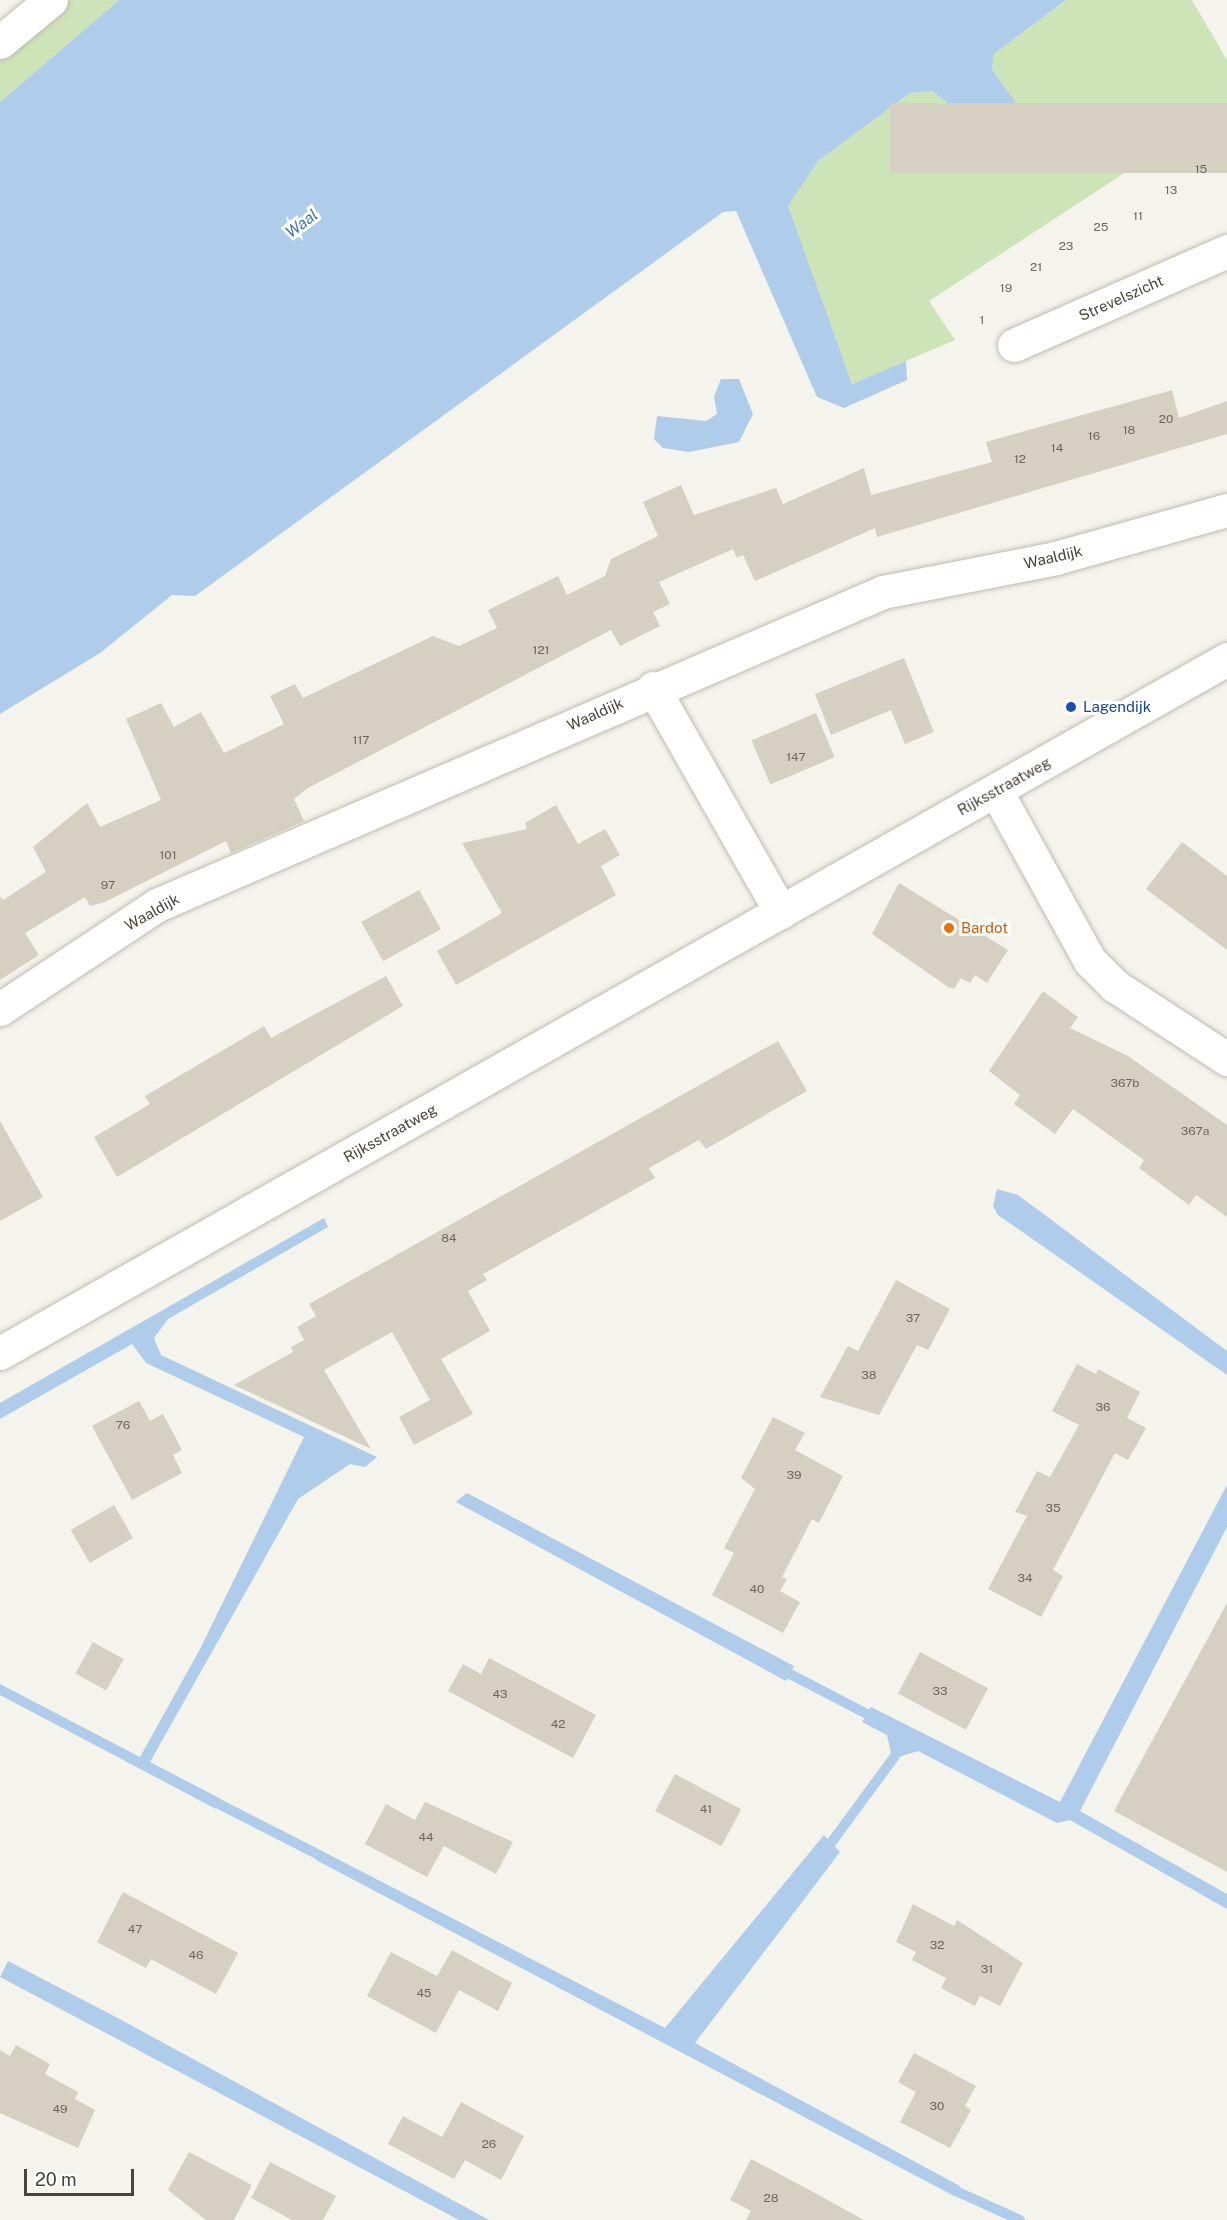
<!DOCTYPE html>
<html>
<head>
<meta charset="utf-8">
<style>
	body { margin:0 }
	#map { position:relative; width:1227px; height:2220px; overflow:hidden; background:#f4f3ec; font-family:"Public Sans",sans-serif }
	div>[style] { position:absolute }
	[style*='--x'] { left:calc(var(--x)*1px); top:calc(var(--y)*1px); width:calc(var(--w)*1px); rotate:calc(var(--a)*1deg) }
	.green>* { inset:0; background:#cde4b9 }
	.water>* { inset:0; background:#afcdea }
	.stream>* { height:10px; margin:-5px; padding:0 5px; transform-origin:5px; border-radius:5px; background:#afcdea }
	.building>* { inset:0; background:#d5d0c2; transform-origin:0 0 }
	.roads { filter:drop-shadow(0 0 2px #bfbbaf) drop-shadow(0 0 2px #bfbbaf) }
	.minor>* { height:33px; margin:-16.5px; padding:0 16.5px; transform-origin:16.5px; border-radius:16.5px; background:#fff }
	.tertiary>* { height:33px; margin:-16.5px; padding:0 16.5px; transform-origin:16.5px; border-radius:16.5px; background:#fff }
	.dots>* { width:16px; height:16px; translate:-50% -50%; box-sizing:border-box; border:3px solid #fff; border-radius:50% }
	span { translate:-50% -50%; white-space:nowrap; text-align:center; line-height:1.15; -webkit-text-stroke:6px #fff; paint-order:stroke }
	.number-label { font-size:12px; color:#6b675c }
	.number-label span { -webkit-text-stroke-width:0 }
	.street-label { font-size:15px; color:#48443a }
	.transit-label { font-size:15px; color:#164399 }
	.left { translate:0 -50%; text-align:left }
	.food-label { font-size:15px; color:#c56008 }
	.water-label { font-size:16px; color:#3d72ab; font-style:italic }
	.scale { position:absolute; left:24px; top:2169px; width:110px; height:27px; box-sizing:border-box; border:3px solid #48443a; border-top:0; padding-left:8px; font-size:18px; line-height:21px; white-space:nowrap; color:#48443a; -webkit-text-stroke:4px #fff; paint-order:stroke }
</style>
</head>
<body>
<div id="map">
	<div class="green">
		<div style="clip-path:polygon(61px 0,119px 0,0 102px,0 51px)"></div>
		<div style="clip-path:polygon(1066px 0,1192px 0,1227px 60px,1227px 106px,929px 301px,955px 340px,852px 384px,792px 223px,788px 206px,797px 187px,818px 161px,910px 93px,932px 91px,949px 104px,988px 156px,1030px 125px,992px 69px,994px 54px)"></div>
	</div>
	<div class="water">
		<div style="clip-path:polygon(119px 0,1066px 0,994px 54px,992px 69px,1031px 125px,988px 156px,949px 104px,932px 91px,910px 93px,818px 161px,788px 206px,852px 384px,906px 361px,907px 380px,844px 408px,817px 397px,736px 211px,723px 212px,195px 596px,172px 595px,100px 653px,0 714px,0 102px)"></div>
		<div style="clip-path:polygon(721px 379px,739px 379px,753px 414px,739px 442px,689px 452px,663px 448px,654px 439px,657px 416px,706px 421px,717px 414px,714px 396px)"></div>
		<div style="clip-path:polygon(997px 1189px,1018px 1195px,1227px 1351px,1227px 1375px,998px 1215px,993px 1206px)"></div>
		<div style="clip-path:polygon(324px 1218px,328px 1227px,168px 1319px,154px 1338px,161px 1355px,377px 1457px,365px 1467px,350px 1464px,298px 1499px,150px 1762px,221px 1799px,216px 1809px,0 1695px,0 1684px,140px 1757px,200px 1649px,304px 1437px,146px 1363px,132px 1344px,0 1419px,0 1403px)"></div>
		<div style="clip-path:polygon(1227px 1485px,1227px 1527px,1080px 1811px,1227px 1894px,1227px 1909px,1070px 1820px,1057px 1823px,918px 1751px,899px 1757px,891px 1754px,887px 1735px,862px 1722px,871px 1707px,1060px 1802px)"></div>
		<div style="clip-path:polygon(467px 1493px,794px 1666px,786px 1681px,456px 1502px)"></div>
		<div style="clip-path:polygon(824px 1835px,840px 1852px,695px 2043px,960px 2186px,956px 2197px,316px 1860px,320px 1850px,665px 2028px)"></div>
		<div style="clip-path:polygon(8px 1961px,114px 2016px,489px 2220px,459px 2220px,0 1977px)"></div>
	</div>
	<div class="stream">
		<div style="--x:790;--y:1674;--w:87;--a:27.5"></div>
		<div style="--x:219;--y:1804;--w:110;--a:27"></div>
		<div style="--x:831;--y:1843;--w:108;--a:-53.7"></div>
		<div style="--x:958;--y:2192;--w:68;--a:24.3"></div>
	</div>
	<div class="building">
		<div style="left:1227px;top:103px;width:70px;height:337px;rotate:90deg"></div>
		<div style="clip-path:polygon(1172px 390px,1179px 418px,1227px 401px,1227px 434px,877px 537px,875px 528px,755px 581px,743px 555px,737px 558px,733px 549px,659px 582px,670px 604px,653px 612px,660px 626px,620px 646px,611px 630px,308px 788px,294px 799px,304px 821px,231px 853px,226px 841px,105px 902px,90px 906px,85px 897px,25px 933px,39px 955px,0 980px,0 896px,3px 900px,46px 872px,33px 847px,87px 803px,100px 827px,161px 800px,126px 719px,161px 703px,174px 727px,201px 712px,224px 753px,284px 724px,270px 696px,295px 684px,303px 698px,433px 636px,459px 646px,497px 628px,488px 610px,558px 576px,567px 595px,605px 576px,611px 559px,658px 536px,643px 502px,681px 485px,694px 515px,776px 488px,783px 504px,864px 468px,871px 495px,992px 462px,986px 442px)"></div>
		<div style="clip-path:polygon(904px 658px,934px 732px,905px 744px,891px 710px,831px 735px,815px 694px)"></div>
		<div style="left:816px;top:713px;width:48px;height:70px;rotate:67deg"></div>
		<div style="clip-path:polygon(556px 805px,578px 844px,605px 829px,620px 855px,601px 866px,616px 895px,456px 985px,437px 951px,502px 913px,462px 843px,527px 829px,525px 823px)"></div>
		<div style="clip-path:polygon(1182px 842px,1227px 876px,1227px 950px,1146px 889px)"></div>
		<div style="clip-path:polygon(899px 883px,1008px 950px,987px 983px,975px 975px,970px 983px,961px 978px,954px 989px,948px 987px,872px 934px)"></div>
		<div style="left:419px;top:890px;width:45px;height:66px;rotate:61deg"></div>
		<div style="clip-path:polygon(386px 976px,403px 1006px,117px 1177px,94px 1137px,150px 1104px,145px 1096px,264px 1026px,271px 1038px)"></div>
		<div style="clip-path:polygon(1043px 991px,1078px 1017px,1070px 1028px,1128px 1056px,1227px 1125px,1227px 1217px,1196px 1195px,1189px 1205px,1139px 1168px,1144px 1160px,1073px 1109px,1055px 1134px,1014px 1104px,1020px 1095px,989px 1071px)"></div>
		<div style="clip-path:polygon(778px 1041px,807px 1091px,706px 1149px,699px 1140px,649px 1168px,655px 1178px,483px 1274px,487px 1280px,468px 1291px,490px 1331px,441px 1359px,473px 1414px,414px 1445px,399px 1417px,430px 1400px,392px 1332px,324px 1370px,371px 1449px,234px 1385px,293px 1352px,291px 1347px,304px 1340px,297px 1327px,316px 1316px,309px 1304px)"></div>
		<div style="clip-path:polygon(0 1121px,43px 1197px,0 1221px)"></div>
		<div style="clip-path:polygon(896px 1280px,950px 1309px,928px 1350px,917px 1345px,879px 1415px,820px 1397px,848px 1346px,858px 1351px)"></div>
		<div style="clip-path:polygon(1077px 1364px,1096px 1374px,1098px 1369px,1140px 1392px,1127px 1418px,1146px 1428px,1128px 1460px,1115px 1453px,1053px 1570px,1063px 1576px,1041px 1617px,988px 1589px,1027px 1516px,1015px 1512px,1037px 1471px,1050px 1477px,1079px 1425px,1052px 1411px)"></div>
		<div style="clip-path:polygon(139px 1401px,150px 1421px,163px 1414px,182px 1450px,173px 1455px,182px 1473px,132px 1500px,92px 1426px)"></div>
		<div style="clip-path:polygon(773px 1417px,805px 1433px,795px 1450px,843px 1476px,819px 1523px,812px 1519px,782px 1577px,787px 1579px,780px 1591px,800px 1602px,783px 1633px,712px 1595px,734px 1553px,724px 1548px,755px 1489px,741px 1478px)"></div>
		<div style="left:114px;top:1505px;width:38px;height:50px;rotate:60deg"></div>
		<div style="clip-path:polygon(1227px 1603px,1227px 1872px,1114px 1811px)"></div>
		<div style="left:93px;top:1642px;width:35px;height:36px;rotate:29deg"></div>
		<div style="left:920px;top:1652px;width:77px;height:47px;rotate:28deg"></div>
		<div style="clip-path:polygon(489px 1658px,596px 1715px,573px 1758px,448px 1691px,463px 1664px,481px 1674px)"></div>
		<div style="left:675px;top:1774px;width:75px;height:42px;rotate:28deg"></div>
		<div style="clip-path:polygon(425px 1802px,513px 1842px,496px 1874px,444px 1846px,427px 1877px,365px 1844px,386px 1804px,415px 1820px)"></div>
		<div style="clip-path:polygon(123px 1892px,238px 1953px,216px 1994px,151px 1959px,146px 1968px,97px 1942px)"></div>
		<div style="clip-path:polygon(913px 1904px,954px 1926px,957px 1920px,1023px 1963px,1000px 2006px,980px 1996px,975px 2006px,941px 1988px,946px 1978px,912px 1960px,916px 1952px,896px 1942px)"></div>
		<div style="clip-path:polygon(452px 1950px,512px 1983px,498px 2011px,459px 1990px,436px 2033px,367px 1996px,391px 1952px,437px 1976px)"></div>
		<div style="clip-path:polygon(16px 2045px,50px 2064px,45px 2074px,78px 2092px,75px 2099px,95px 2110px,78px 2148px,0 2113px,0 2050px,10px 2056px)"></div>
		<div style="clip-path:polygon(914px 2053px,976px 2086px,965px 2106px,971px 2110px,950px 2148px,900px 2122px,916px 2092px,898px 2082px)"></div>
		<div style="clip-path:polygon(461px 2102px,524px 2136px,501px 2180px,465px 2160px,454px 2179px,388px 2144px,403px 2116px,442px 2137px)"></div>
		<div style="clip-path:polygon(189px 2152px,252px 2185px,234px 2220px,206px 2220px,168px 2190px)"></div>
		<div style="clip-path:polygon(751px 2159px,815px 2193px,864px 2220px,746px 2220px,751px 2211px,730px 2200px)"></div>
		<div style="clip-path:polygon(270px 2162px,336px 2196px,323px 2220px,292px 2220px,251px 2198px)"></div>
	</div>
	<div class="roads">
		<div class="minor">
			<div style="--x:0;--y:42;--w:66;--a:-39.5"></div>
			<div style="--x:1014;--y:345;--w:233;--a:-23.8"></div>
			<div style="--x:653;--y:688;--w:258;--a:60.3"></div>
			<div style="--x:996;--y:791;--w:194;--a:61.1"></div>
			<div style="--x:1090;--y:961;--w:35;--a:45"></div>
			<div style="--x:1115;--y:986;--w:134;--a:33.1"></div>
			<div style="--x:0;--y:1009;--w:188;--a:-33.5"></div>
			<div style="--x:157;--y:905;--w:791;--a:-23.32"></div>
			<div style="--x:883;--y:592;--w:176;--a:-11.1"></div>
			<div style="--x:1056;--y:558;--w:178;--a:-15.7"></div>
		</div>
		<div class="tertiary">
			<div style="--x:0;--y:1353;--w:1410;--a:-29.49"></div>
		</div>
	</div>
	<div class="dots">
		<div style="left:1071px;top:707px;background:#1a4fb4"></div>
		<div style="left:949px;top:928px;background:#e8710a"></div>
	</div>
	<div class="number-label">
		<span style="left:1201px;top:170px">15</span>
		<span style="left:1171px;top:191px">13</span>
		<span style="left:1138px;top:217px">11</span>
		<span style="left:1101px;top:228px">25</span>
		<span style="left:1066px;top:247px">23</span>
		<span style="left:1036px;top:268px">21</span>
		<span style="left:1006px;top:289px">19</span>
		<span style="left:982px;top:321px">1</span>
		<span style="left:1166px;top:420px">20</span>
		<span style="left:1129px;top:431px">18</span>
		<span style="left:1094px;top:437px">16</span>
		<span style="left:1057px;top:449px">14</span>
		<span style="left:1020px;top:460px">12</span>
		<span style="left:541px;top:651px">121</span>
		<span style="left:361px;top:741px">117</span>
		<span style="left:796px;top:758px">147</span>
		<span style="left:168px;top:856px">101</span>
		<span style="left:108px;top:886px">97</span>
		<span style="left:1125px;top:1084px">367b</span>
		<span style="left:1195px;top:1132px">367a</span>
		<span style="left:449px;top:1239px">84</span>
		<span style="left:913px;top:1319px">37</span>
		<span style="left:869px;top:1376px">38</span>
		<span style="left:1103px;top:1408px">36</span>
		<span style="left:123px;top:1426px">76</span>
		<span style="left:794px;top:1476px">39</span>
		<span style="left:1053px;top:1509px">35</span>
		<span style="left:1025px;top:1579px">34</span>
		<span style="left:757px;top:1590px">40</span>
		<span style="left:940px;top:1692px">33</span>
		<span style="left:500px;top:1695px">43</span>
		<span style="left:558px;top:1725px">42</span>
		<span style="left:706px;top:1810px">41</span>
		<span style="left:426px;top:1838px">44</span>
		<span style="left:135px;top:1930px">47</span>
		<span style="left:937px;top:1946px">32</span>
		<span style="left:196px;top:1956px">46</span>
		<span style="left:987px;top:1970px">31</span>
		<span style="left:424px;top:1994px">45</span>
		<span style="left:937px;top:2107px">30</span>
		<span style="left:60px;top:2110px">49</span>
		<span style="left:489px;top:2145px">26</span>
		<span style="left:771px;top:2199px">28</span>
	</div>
	<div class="street-label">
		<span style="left:1121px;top:298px;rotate:-24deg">Strevelszicht</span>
		<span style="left:1053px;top:557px;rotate:-13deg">Waaldijk</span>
		<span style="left:595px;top:714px;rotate:-24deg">Waaldijk</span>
		<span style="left:1004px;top:786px;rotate:-29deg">Rijksstraatweg</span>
		<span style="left:152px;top:912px;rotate:-29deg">Waaldijk</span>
		<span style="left:390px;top:1133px;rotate:-29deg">Rijksstraatweg</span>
	</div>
	<div class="transit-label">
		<span class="left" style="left:1083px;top:707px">Lagendijk</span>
	</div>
	<div class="food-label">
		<span class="left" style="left:961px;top:928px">Bardot</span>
	</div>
	<div class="water-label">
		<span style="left:302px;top:224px;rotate:-37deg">Waal</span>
	</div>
	<div class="scale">20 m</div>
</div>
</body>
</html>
